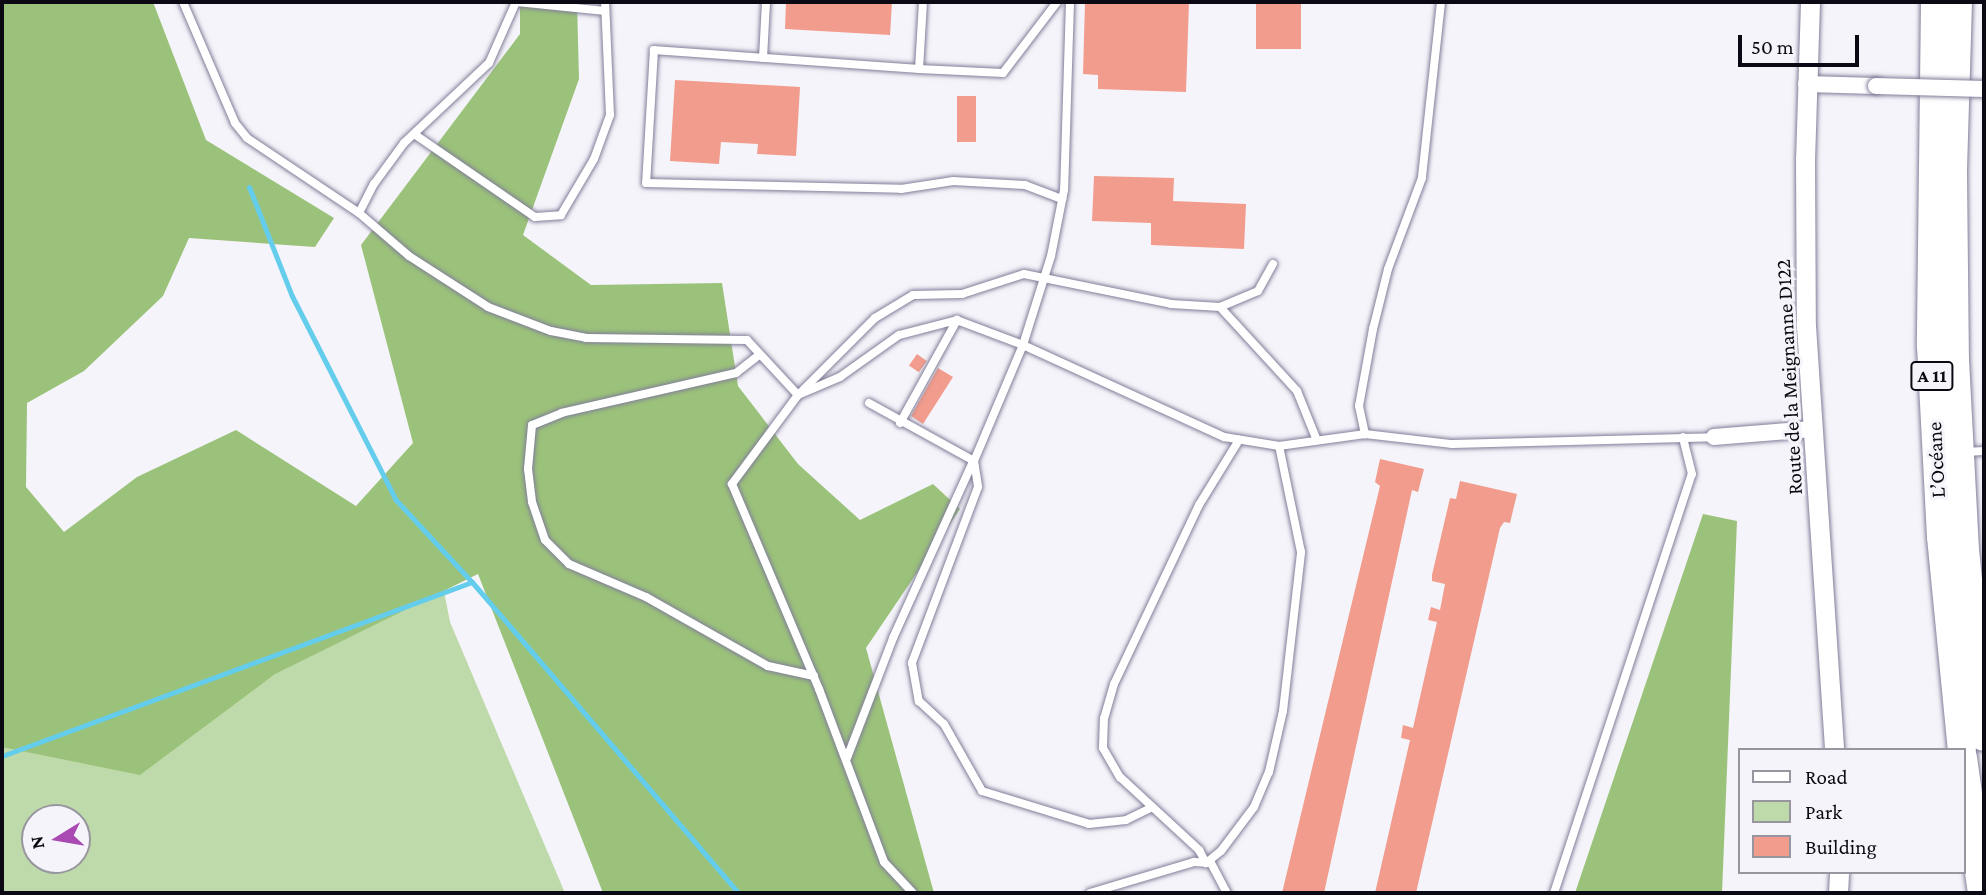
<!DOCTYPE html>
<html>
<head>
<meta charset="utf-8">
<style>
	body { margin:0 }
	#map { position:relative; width:1986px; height:895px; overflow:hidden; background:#f5f4fa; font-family:"Crimson Pro",serif }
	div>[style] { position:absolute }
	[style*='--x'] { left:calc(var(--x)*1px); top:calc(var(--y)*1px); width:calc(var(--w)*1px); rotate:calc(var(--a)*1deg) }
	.green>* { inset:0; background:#bfdaaa }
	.forest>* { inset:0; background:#9bc27a }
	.stream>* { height:5px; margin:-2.5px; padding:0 2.5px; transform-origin:2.5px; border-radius:2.5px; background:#65cdec }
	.building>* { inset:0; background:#f19c8c; transform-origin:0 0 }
	.roads { filter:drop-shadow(0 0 2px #817e99) drop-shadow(0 0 2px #817e99) }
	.service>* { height:8px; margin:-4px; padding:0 4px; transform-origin:4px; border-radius:4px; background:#fff }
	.minor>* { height:16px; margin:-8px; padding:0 8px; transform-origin:8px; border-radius:8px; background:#fff }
	.tertiary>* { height:19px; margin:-9.5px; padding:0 9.5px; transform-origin:9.5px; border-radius:9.5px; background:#fff }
	.motorway>* { height:28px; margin:-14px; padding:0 14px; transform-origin:14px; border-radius:14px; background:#fff }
	.bridges { filter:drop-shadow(0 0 2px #817e99) drop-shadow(0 0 2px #817e99) }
	.minor-bridge>* { height:16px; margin:-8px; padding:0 8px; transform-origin:8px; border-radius:8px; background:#fff }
	span { translate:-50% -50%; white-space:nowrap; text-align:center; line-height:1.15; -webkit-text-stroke:6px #f5f4fa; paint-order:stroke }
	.shield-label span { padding:2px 5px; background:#f5f4fa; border:2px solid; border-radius:5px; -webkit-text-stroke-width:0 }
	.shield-label { font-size:19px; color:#0b0a14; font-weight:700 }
	.street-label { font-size:21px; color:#0b0a14 }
	.frame { position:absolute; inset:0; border:4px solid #0b0a14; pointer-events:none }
	.legend { position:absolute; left:1738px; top:748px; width:228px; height:126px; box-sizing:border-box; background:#f5f4fa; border:2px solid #97969e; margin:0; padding:9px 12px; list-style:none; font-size:21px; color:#0b0a14 }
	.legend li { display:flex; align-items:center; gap:14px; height:35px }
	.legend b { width:35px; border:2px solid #97969e }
	.north { position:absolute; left:21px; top:804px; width:70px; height:70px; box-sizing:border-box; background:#f5f4fa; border:2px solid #97969e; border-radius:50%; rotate:259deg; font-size:19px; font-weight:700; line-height:28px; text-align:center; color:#0b0a14 }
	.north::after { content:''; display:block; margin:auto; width:24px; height:32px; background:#a84ab2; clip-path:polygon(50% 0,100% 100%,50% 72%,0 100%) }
	.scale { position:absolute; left:1738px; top:35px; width:121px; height:32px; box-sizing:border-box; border:4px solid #0b0a14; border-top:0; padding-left:9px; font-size:21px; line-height:24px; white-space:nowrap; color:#0b0a14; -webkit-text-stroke:5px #f5f4fa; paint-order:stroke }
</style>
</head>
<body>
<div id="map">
	<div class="green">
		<div style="clip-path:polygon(evenodd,443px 586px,450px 622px,565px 893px,2px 893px,2px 732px,443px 586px,35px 818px,77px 818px,77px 860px,35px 860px,35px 818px)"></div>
	</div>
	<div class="forest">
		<div style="clip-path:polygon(2px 2px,153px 2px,206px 140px,334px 218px,315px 247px,189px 238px,163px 296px,84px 371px,27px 403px,26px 487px,64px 532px,137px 477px,236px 430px,356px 506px,413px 443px,361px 245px,520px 34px,520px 2px,577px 2px,579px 79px,523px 235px,591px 285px,722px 283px,738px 386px,798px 464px,860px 520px,933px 484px,960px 509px,866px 648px,934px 893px,603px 893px,478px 574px,275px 674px,140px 775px,2px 747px)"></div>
		<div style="clip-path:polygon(1703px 514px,1737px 521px,1722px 893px,1575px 893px)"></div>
	</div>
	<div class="stream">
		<div style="--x:249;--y:187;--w:117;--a:68.5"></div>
		<div style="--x:292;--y:296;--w:229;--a:63"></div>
		<div style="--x:396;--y:500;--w:112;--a:47.2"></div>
		<div style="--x:2;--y:756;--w:501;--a:-20.32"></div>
		<div style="--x:472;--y:582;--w:410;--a:49.4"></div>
	</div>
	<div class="building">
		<div style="clip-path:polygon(786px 2px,892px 2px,890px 35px,785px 29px)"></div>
		<div style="clip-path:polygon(1085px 2px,1189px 2px,1186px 92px,1098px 89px,1098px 75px,1083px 74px)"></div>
		<div style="left:1256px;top:2px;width:45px;height:47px"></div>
		<div style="clip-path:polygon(675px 80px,800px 87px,796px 156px,757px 154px,758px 144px,721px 142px,719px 164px,670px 161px)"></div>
		<div style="left:957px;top:96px;width:19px;height:46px"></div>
		<div style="clip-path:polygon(1094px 176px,1174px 178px,1173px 201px,1246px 204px,1244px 249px,1151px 245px,1151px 223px,1092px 221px)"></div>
		<div style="left:917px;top:354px;width:12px;height:14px;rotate:35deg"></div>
		<div style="clip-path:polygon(938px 368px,953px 377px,923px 424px,911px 416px)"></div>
		<div style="clip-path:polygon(1380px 459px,1424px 469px,1418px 492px,1412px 490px,1324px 893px,1282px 893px,1380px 486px,1375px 482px)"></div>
		<div style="clip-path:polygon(1460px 481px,1517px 494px,1510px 523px,1504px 522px,1500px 528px,1416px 893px,1375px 893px,1410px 740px,1401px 738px,1403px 725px,1413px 728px,1437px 622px,1428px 620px,1431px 607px,1440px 610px,1445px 584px,1432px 581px,1432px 575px,1450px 498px,1456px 499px)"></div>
	</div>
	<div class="roads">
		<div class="service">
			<div style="--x:183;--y:2;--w:132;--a:66.7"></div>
			<div style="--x:235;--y:123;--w:19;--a:51"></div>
			<div style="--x:247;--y:138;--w:135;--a:33.8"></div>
			<div style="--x:359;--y:213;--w:66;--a:40.7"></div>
			<div style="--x:409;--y:256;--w:94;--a:32.8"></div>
			<div style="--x:488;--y:307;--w:67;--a:20.9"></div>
			<div style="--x:551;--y:331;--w:36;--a:11"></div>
			<div style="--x:586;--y:338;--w:161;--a:0.7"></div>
			<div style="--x:747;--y:340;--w:75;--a:47.2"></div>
			<div style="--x:798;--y:395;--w:109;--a:-45"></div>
			<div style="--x:875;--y:318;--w:44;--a:-31.2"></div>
			<div style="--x:913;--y:295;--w:49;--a:-1.2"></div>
			<div style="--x:962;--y:294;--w:65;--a:-17.9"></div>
			<div style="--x:1024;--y:274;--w:150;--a:11.5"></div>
			<div style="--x:1171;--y:304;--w:49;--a:3.5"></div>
			<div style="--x:1220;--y:307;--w:41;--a:-22.8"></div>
			<div style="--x:1258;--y:291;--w:31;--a:-61"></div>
			<div style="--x:516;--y:2;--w:88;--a:5.8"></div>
			<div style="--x:923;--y:2;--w:67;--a:93.4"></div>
			<div style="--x:919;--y:69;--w:84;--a:2.7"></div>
			<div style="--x:1003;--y:73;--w:89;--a:-52.7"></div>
			<div style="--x:1070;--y:2;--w:188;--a:91.8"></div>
			<div style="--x:1064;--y:190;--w:67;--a:101.1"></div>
			<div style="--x:1051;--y:256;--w:93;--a:107.5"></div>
			<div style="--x:1023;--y:345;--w:221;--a:24.6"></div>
			<div style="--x:1224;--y:437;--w:56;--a:9.3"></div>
			<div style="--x:1279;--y:446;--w:87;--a:-7.9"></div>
			<div style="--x:1441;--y:2;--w:177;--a:96.2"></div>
			<div style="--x:1422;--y:178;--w:97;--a:110.5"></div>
			<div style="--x:1388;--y:269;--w:62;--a:104"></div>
			<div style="--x:1373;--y:329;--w:78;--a:100.3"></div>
			<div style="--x:1359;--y:406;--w:29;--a:78"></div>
			<div style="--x:1365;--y:434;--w:88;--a:6.6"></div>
			<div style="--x:1452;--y:444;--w:262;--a:-1.5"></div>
			<div style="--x:763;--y:58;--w:56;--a:-86.9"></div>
			<div style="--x:919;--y:69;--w:266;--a:-175.9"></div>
			<div style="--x:654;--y:50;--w:133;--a:93.4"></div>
			<div style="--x:646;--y:183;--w:255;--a:1.3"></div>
			<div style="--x:901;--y:189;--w:53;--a:-8.7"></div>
			<div style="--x:953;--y:181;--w:72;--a:3.2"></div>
			<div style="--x:1025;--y:185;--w:40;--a:21"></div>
			<div style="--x:417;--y:136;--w:143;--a:34.5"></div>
			<div style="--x:535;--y:217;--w:26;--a:-4"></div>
			<div style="--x:561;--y:215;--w:65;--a:-59.5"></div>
			<div style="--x:594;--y:159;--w:47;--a:-70"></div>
			<div style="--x:610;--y:115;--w:113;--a:-92.5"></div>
			<div style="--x:359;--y:213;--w:33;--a:-63"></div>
			<div style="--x:374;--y:184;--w:51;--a:-53.8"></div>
			<div style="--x:404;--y:143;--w:117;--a:-43.3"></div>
			<div style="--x:489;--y:63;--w:67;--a:-66.1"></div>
			<div style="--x:1220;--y:307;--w:114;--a:47.5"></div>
			<div style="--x:1297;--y:391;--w:51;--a:68"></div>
			<div style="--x:759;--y:355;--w:29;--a:142"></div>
			<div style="--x:736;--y:373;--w:179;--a:167.1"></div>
			<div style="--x:562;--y:413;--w:32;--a:158"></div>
			<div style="--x:532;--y:425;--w:44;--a:95.2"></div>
			<div style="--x:528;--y:469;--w:33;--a:83"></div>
			<div style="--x:532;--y:502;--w:40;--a:71.1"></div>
			<div style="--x:545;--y:540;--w:34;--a:45"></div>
			<div style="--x:569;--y:564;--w:84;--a:23.2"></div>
			<div style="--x:646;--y:597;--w:140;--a:29.5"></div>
			<div style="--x:768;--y:666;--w:47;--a:12.3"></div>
			<div style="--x:869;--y:403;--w:120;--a:28.9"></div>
			<div style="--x:974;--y:461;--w:126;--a:-67.1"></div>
			<div style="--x:1023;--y:345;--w:71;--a:-159.3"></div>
			<div style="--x:957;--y:320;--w:60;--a:165.5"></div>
			<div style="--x:899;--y:335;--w:72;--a:144.6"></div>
			<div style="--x:840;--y:377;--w:46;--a:156.8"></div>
			<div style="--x:798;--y:395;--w:111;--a:126.6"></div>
			<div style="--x:732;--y:484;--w:223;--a:67"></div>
			<div style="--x:819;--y:689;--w:185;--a:69.4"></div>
			<div style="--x:884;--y:862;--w:42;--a:46.9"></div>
			<div style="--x:900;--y:423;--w:118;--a:-61"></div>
			<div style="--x:1239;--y:440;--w:76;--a:121.6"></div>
			<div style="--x:1199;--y:505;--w:198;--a:115.4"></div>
			<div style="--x:1114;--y:684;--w:35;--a:106"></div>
			<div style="--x:1104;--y:718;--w:30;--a:92"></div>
			<div style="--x:1103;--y:748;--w:34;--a:60"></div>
			<div style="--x:1120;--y:777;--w:108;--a:42.7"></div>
			<div style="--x:1199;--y:850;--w:15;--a:62"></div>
			<div style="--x:1206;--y:863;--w:19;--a:-39"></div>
			<div style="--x:1221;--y:851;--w:55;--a:-53.1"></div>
			<div style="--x:1254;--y:807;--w:38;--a:-67"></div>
			<div style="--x:1269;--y:772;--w:63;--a:-77.1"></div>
			<div style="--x:1283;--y:711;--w:160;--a:-83.5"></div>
			<div style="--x:1301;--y:552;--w:108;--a:-101.7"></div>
			<div style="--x:1965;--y:452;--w:19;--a:-3"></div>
			<div style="--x:974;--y:461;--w:26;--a:81"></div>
			<div style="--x:978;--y:487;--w:188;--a:110.6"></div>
			<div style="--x:912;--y:663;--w:39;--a:80"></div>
			<div style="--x:919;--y:701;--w:34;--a:43"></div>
			<div style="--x:944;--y:724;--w:77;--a:60.4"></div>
			<div style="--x:982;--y:791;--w:112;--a:17.1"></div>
			<div style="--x:1089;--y:824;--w:37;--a:-6"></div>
			<div style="--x:1126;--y:820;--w:28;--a:-26"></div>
			<div style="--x:847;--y:758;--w:129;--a:-69"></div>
			<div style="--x:893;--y:638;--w:193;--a:-65.6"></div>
			<div style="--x:1090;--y:893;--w:109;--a:-16.6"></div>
			<div style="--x:1194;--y:862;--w:17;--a:3"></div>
			<div style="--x:1211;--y:863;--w:34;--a:62"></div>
			<div style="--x:1554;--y:893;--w:441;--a:-71.8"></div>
			<div style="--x:1692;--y:474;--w:38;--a:-104"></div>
		</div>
		<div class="minor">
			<div style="--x:1806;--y:84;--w:70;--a:1.6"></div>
			<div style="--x:1714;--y:437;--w:99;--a:-4.6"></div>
		</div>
		<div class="tertiary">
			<div style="--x:1810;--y:2;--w:157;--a:91.8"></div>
			<div style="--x:1805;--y:159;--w:167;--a:89.7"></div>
			<div style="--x:1806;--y:326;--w:425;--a:86.2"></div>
			<div style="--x:1838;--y:893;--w:21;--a:-87"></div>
		</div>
		<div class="motorway">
			<div style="--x:1935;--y:2;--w:344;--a:90.7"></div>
			<div style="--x:1931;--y:346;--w:191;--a:87"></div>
			<div style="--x:1941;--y:537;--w:214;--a:84.4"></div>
			<div style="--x:1958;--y:2;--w:172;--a:91.7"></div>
			<div style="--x:1953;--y:174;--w:186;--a:89.4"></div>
			<div style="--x:1955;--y:360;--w:190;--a:87"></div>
			<div style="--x:1965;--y:550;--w:188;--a:84.2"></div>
			<div style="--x:1963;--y:758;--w:136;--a:82"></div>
		</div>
	</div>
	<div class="bridges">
		<div class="minor-bridge">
			<div style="--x:1876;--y:86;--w:108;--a:1.6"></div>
		</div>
	</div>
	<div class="shield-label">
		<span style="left:1932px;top:376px">A 11</span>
	</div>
	<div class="street-label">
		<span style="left:1789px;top:377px;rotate:-93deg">Route de la Meignanne D122</span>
		<span style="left:1936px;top:460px;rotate:-93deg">L’Océane</span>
	</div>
	<div class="frame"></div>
	<ul class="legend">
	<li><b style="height:9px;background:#fff"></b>Road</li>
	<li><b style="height:19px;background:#bfdaaa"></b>Park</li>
	<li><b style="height:19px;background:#f19c8c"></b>Building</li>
	</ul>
	<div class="north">N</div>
	<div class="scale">50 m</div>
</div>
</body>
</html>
